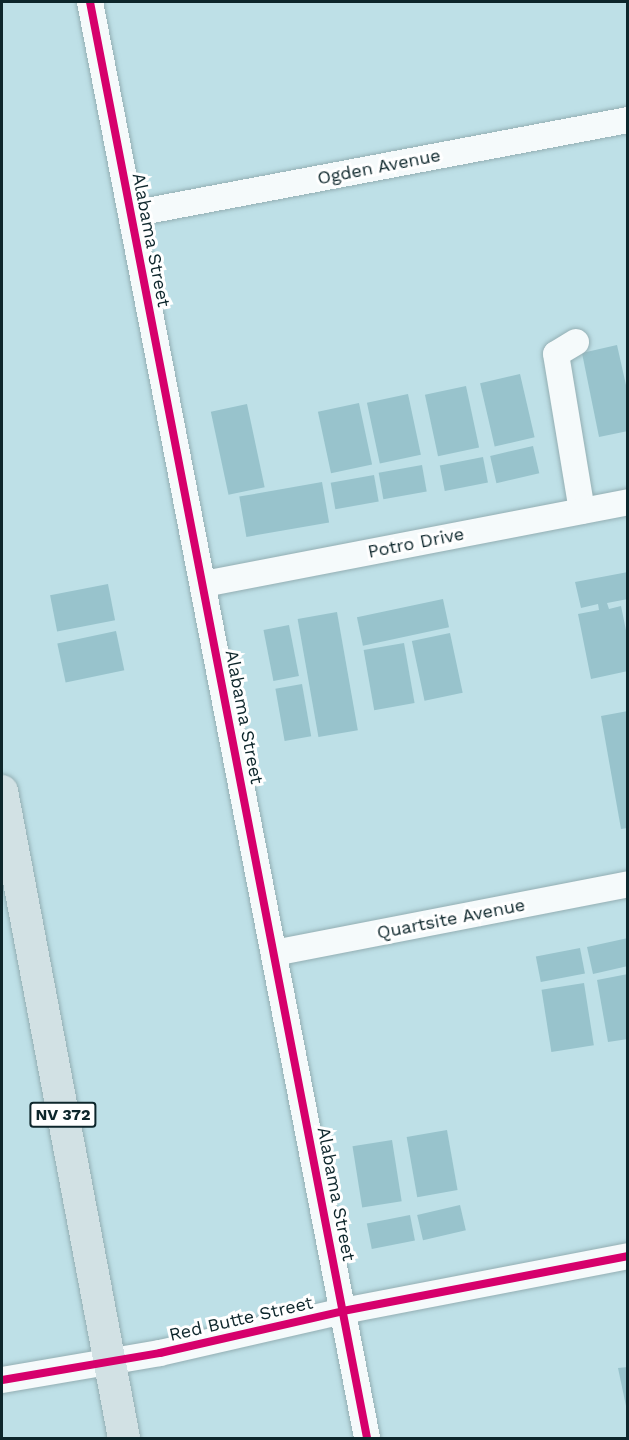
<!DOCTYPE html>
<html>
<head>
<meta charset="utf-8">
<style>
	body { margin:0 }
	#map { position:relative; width:629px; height:1440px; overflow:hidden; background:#bee0e7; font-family:"Work Sans",sans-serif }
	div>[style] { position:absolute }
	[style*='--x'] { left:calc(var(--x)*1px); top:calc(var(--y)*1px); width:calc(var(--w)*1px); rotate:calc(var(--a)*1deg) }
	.building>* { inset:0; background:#98c3cc; transform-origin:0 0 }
	.roads { filter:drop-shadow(0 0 2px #93aeb3) drop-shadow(0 0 2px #93aeb3) }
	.minor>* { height:26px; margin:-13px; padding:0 13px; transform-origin:13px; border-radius:13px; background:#f5fafb }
	.major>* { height:32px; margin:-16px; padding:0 16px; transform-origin:16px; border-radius:16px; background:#d2e1e4 }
	.cycleway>* { height:8px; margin:-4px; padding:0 4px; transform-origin:4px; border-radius:4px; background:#d6006c }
	span { translate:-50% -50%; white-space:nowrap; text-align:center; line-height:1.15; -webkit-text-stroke:6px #fff; paint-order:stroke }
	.shield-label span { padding:2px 4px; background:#fff; border:2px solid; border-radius:4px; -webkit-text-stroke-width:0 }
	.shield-label { font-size:16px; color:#0d262b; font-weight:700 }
	.street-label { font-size:18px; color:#0d262b }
	.frame { position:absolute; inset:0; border:3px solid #0d262b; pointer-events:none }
</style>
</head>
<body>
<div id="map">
	<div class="building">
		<div style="clip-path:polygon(617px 345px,628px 394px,628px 431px,599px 437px,582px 353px)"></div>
		<div style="left:520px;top:374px;width:65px;height:41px;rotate:77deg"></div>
		<div style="left:466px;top:386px;width:63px;height:42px;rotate:78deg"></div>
		<div style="left:408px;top:394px;width:62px;height:42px;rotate:78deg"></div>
		<div style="left:359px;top:403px;width:63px;height:42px;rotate:78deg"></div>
		<div style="left:247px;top:404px;width:85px;height:37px;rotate:78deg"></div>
		<div style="left:533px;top:446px;width:28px;height:44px;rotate:77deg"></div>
		<div style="left:483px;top:457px;width:26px;height:44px;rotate:79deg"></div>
		<div style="left:422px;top:465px;width:27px;height:44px;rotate:80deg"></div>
		<div style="left:374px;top:475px;width:27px;height:44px;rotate:80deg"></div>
		<div style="left:322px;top:482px;width:41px;height:84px;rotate:80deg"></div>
		<div style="clip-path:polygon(628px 572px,628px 599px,607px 603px,609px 609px,621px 606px,628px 640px,628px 671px,591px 679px,578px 614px,599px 610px,598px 604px,581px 608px,575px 582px)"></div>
		<div style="left:108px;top:584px;width:37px;height:59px;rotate:79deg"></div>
		<div style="left:443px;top:599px;width:29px;height:88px;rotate:78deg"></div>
		<div style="left:337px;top:612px;width:120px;height:40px;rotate:80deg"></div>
		<div style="left:289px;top:625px;width:52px;height:26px;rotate:79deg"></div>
		<div style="left:116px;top:631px;width:40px;height:60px;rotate:78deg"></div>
		<div style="left:450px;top:633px;width:61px;height:39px;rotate:78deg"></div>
		<div style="left:404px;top:643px;width:61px;height:41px;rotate:80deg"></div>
		<div style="left:302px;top:684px;width:53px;height:27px;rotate:80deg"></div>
		<div style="clip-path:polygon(628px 711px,628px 828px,621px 829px,601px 716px)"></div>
		<div style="clip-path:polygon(628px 938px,628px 966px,593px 974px,587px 947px)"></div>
		<div style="left:580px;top:948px;width:26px;height:45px;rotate:79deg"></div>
		<div style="clip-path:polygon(628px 974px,628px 1039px,608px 1042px,597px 980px)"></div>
		<div style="left:584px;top:983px;width:63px;height:43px;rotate:81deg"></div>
		<div style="left:447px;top:1130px;width:61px;height:41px;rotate:80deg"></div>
		<div style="left:392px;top:1140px;width:62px;height:40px;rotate:81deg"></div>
		<div style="left:460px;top:1205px;width:26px;height:44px;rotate:77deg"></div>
		<div style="left:410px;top:1215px;width:26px;height:44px;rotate:79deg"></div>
		<div style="clip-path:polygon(628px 1367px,628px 1406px,626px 1406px,618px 1368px)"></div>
	</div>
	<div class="roads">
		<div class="minor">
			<div style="--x:90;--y:2;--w:1462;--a:79.08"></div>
			<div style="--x:131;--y:214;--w:506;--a:-10.71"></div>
			<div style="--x:576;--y:342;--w:23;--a:149"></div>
			<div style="--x:556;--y:354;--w:159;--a:80.6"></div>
			<div style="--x:204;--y:584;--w:432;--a:-10.9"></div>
			<div style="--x:274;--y:953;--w:361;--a:-11"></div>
			<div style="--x:2;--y:1380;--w:160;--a:-9.7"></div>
			<div style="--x:160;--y:1353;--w:188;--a:-12.9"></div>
			<div style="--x:343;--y:1311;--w:290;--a:-10.9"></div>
		</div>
		<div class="major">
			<div style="--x:2;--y:791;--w:658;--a:79.32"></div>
		</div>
	</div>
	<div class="cycleway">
		<div style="--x:90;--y:2;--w:1462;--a:79.08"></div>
		<div style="--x:2;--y:1380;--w:160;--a:-9.7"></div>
		<div style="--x:160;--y:1353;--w:188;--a:-12.9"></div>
		<div style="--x:343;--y:1311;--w:290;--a:-10.9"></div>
	</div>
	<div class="shield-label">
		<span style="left:63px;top:1115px">NV 372</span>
	</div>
	<div class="street-label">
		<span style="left:379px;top:167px;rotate:-11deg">Ogden Avenue</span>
		<span style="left:151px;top:240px;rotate:79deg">Alabama Street</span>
		<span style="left:416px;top:543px;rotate:-11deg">Potro Drive</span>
		<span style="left:244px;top:717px;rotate:79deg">Alabama Street</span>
		<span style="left:451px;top:919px;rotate:-11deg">Quartsite Avenue</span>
		<span style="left:336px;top:1194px;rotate:79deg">Alabama Street</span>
		<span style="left:241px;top:1319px;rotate:-13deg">Red Butte Street</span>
	</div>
	<div class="frame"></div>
</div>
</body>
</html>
